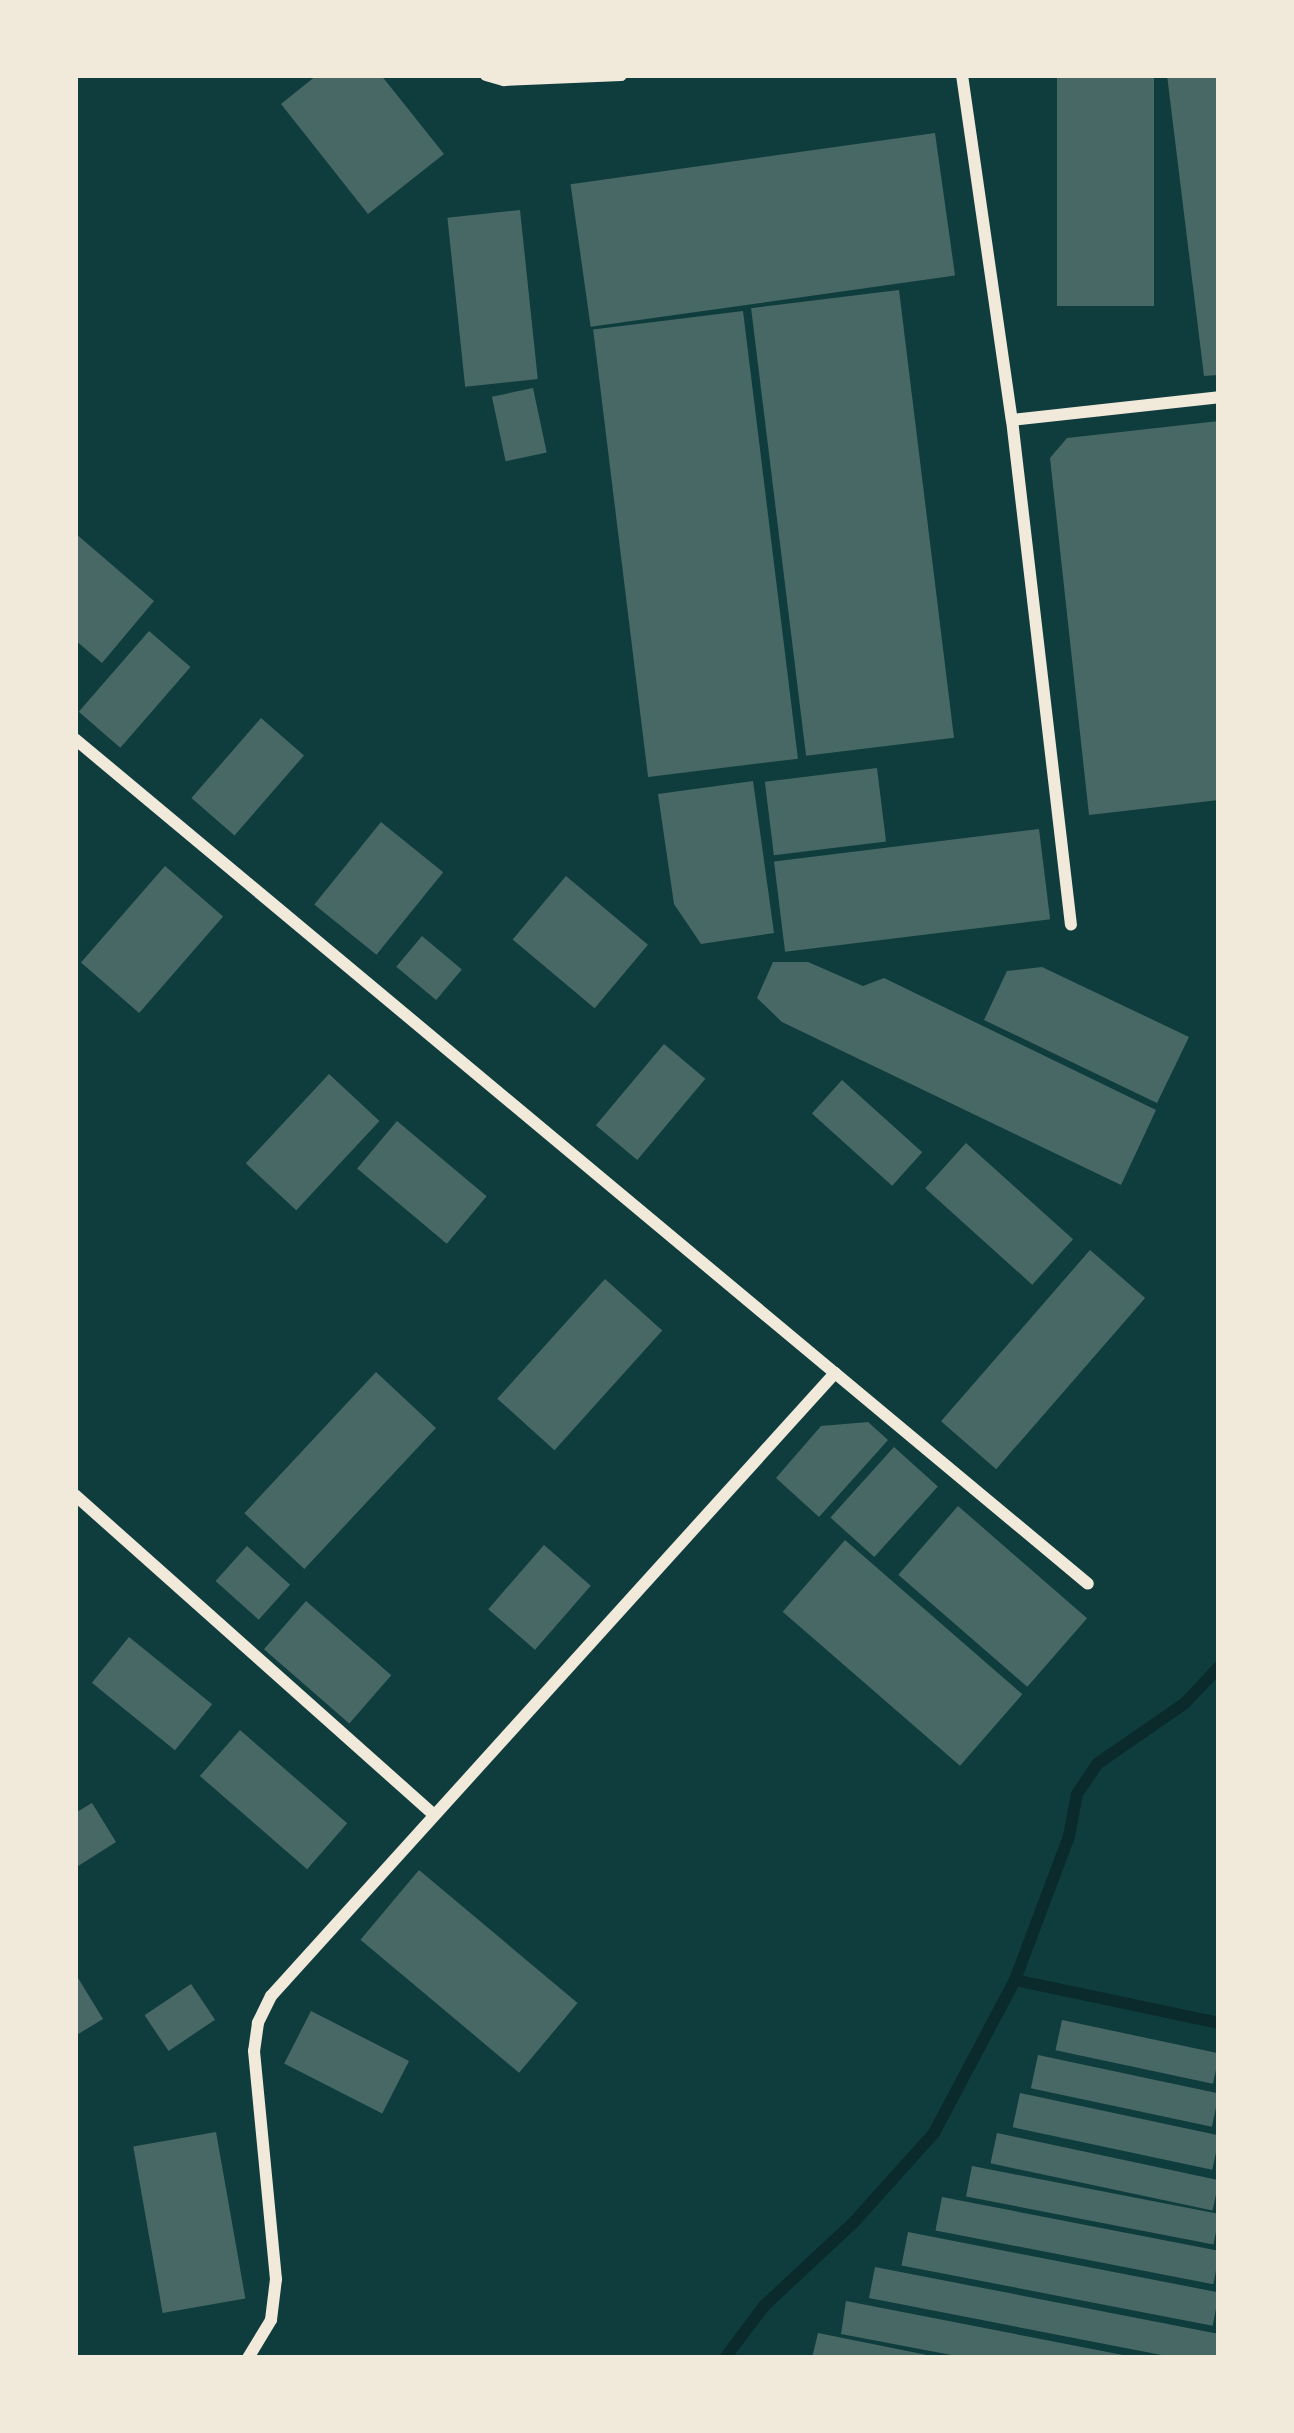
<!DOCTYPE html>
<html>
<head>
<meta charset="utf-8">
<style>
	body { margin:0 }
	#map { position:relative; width:1294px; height:2433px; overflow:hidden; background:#0f3d3e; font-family:Spectral,serif }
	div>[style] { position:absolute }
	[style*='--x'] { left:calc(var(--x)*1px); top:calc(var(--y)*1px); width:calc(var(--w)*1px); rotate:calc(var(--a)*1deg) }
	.stream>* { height:12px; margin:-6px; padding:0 6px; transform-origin:6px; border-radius:6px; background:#0a2a2b }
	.building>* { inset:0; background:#486865; transform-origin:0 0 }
	.minor>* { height:12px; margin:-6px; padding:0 6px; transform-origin:6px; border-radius:6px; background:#f1e9da }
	span { translate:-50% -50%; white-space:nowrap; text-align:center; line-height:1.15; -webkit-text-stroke:12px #f1e9da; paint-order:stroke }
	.frame { position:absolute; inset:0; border:78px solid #f1e9da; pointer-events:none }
</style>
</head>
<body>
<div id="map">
	<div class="stream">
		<div style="--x:1015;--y:1980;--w:208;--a:11.9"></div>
		<div style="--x:725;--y:2358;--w:65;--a:-53.1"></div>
		<div style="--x:764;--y:2306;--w:123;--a:-43"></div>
		<div style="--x:854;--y:2222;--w:120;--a:-48"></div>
		<div style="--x:934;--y:2133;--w:173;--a:-62.1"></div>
		<div style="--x:1015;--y:1980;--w:154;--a:-69.4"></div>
		<div style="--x:1069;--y:1836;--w:43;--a:-79.2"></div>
		<div style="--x:1077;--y:1794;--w:36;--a:-56"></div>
		<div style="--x:1097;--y:1764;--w:107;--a:-34.7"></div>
		<div style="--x:1185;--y:1703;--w:50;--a:-46.6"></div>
	</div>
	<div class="building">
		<div style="clip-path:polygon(317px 75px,381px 75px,444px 154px,368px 214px,281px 104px)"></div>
		<div style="left:1057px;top:75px;width:97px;height:231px"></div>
		<div style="clip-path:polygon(1167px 75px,1219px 75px,1219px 375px,1204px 376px)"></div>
		<div style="left:935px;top:133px;width:144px;height:368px;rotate:82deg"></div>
		<div style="left:520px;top:210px;width:170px;height:73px;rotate:84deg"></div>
		<div style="left:899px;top:290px;width:451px;height:149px;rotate:83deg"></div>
		<div style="left:743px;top:311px;width:451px;height:151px;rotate:83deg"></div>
		<div style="left:533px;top:388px;width:66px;height:42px;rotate:78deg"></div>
		<div style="clip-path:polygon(1219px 421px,1219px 800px,1089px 815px,1050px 458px,1067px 438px)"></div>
		<div style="clip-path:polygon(75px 533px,154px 601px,102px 663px,75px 640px)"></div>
		<div style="left:149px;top:631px;width:55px;height:107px;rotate:41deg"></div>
		<div style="left:261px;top:718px;width:57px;height:106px;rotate:41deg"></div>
		<div style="left:877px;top:768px;width:74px;height:113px;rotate:83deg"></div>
		<div style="clip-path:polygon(753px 781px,774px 933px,701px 944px,674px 904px,658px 794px)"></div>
		<div style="left:381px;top:822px;width:80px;height:106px;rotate:39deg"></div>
		<div style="left:1039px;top:829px;width:91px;height:267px;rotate:83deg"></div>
		<div style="left:165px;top:866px;width:77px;height:128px;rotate:41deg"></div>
		<div style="left:566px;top:876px;width:107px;height:83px;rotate:40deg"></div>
		<div style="left:422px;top:936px;width:52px;height:40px;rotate:40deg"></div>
		<div style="clip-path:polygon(773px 962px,808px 962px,863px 986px,884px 978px,1156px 1110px,1121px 1185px,782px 1022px,757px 998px)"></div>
		<div style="clip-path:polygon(1042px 967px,1189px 1037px,1157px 1103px,984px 1020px,1007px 971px)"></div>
		<div style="left:664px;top:1044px;width:54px;height:106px;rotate:40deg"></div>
		<div style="left:329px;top:1074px;width:69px;height:122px;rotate:43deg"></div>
		<div style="left:842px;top:1080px;width:108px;height:45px;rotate:42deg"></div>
		<div style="left:397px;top:1121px;width:117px;height:62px;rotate:40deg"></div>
		<div style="left:966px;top:1143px;width:144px;height:61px;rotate:42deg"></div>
		<div style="left:1090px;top:1250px;width:73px;height:227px;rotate:41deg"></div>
		<div style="left:605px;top:1279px;width:77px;height:161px;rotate:42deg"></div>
		<div style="left:376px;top:1372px;width:82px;height:193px;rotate:43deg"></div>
		<div style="clip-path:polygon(868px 1422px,888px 1440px,819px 1517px,776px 1478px,821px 1426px)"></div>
		<div style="left:894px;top:1447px;width:59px;height:95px;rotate:42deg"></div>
		<div style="left:958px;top:1506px;width:171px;height:91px;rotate:41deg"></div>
		<div style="left:845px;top:1540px;width:235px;height:95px;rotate:41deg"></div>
		<div style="left:544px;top:1545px;width:62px;height:85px;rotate:41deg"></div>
		<div style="left:247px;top:1546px;width:58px;height:47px;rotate:42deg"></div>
		<div style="left:306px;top:1601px;width:113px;height:64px;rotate:41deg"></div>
		<div style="left:129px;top:1637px;width:107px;height:59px;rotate:39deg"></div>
		<div style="left:240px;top:1730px;width:142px;height:61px;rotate:41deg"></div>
		<div style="clip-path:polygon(92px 1803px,116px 1842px,75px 1868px,75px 1813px)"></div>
		<div style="left:419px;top:1870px;width:207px;height:91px;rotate:40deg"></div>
		<div style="clip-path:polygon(75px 1973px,103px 2019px,75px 2036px)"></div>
		<div style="left:191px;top:1984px;width:43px;height:56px;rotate:56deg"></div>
		<div style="left:311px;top:2011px;width:110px;height:59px;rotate:27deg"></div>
		<div style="left:1062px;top:2020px;width:161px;height:31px;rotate:12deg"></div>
		<div style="left:1038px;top:2055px;width:185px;height:34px;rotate:12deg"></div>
		<div style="left:1020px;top:2093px;width:204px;height:35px;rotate:12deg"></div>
		<div style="left:216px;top:2132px;width:169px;height:84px;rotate:80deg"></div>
		<div style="left:997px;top:2133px;width:227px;height:31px;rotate:12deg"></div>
		<div style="left:972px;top:2166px;width:252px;height:31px;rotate:11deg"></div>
		<div style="left:942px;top:2197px;width:283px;height:34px;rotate:11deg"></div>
		<div style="left:908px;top:2232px;width:317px;height:34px;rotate:11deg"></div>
		<div style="clip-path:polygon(875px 2267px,1219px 2334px,1219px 2358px,1177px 2358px,869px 2298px)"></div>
		<div style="clip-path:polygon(846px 2301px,1128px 2356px,1128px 2358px,967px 2358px,841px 2334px)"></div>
		<div style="clip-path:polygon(818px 2333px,932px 2356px,931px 2358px,812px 2358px)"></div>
	</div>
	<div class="minor">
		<div style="--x:486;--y:75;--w:19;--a:16"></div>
		<div style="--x:504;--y:80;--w:117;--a:-2.4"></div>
		<div style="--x:962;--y:75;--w:349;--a:81.8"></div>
		<div style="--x:1012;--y:420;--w:208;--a:-6.3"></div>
		<div style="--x:1012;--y:420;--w:508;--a:83.34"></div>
		<div style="--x:75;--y:739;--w:990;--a:39.84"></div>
		<div style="--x:835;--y:1373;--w:840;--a:132.15"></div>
		<div style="--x:271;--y:1996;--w:30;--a:116"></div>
		<div style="--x:258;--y:2023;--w:28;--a:98"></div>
		<div style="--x:254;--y:2051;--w:229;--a:84.5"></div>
		<div style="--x:276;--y:2279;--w:41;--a:97"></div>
		<div style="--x:271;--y:2320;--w:44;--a:121.2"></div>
		<div style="--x:835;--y:1373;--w:329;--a:39.8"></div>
		<div style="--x:75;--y:1495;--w:481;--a:41.7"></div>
	</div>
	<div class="frame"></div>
</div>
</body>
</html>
